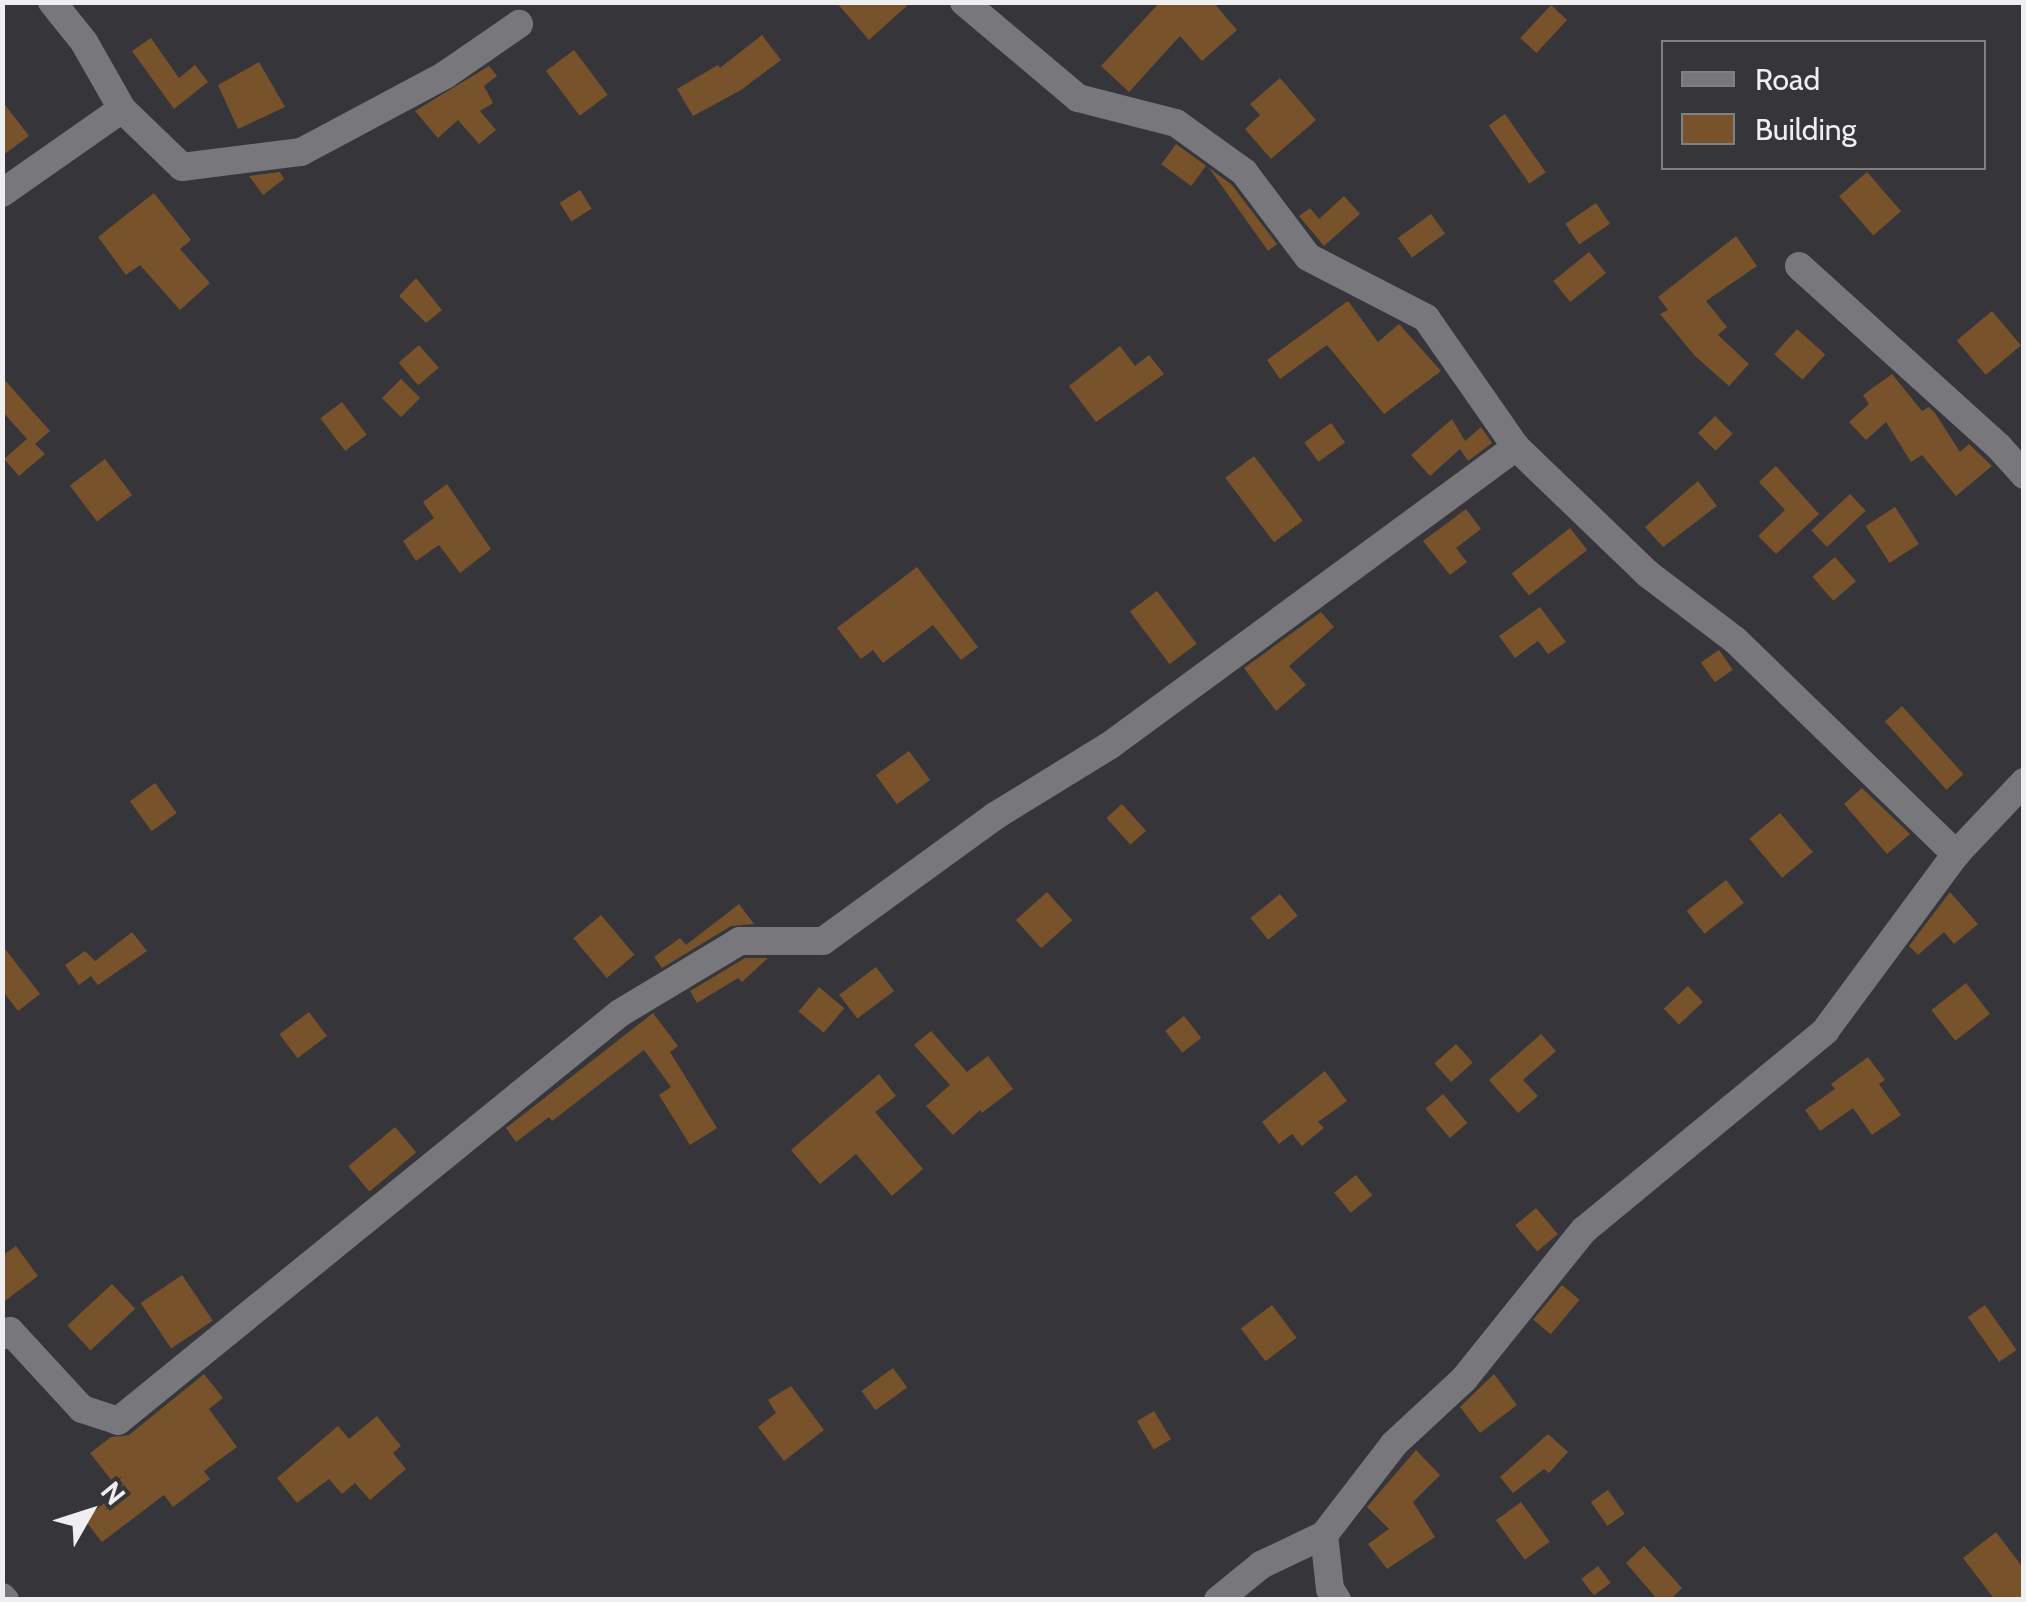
<!DOCTYPE html>
<html>
<head>
<meta charset="utf-8">
<style>
	body { margin:0 }
	#map { position:relative; width:2026px; height:1602px; overflow:hidden; background:#363539; font-family:Cabin,sans-serif }
	div>[style] { position:absolute }
	[style*='--x'] { left:calc(var(--x)*1px); top:calc(var(--y)*1px); width:calc(var(--w)*1px); rotate:calc(var(--a)*1deg) }
	.building>* { inset:0; background:#78522b; transform-origin:0 0 }
	.minor>* { height:28px; margin:-14px; padding:0 14px; transform-origin:14px; border-radius:14px; background:#78777b }
	span { translate:-50% -50%; white-space:nowrap; text-align:center; line-height:1.15; -webkit-text-stroke:9px #363539; paint-order:stroke }
	.frame { position:absolute; inset:0; border:5px solid #efeef1; pointer-events:none }
	.legend { position:absolute; left:1661px; top:40px; width:325px; height:130px; box-sizing:border-box; background:#363539; border:2px solid #807f83; margin:0; padding:12px 18px; list-style:none; font-size:30px; color:#efeef1 }
	.legend li { display:flex; align-items:center; gap:20px; height:50px }
	.legend b { width:50px; border:2px solid #807f83 }
	.north { position:absolute; left:40px; top:1462px; width:100px; height:100px; -webkit-text-stroke:8px #363539; paint-order:stroke; rotate:51deg; font-size:28px; font-weight:700; line-height:40px; text-align:center; color:#efeef1 }
	.north::after { content:''; display:block; margin:auto; width:35px; height:45px; background:#efeef1; clip-path:polygon(50% 0,100% 100%,50% 72%,0 100%) }
</style>
</head>
<body>
<div id="map">
	<div class="building">
		<div style="clip-path:polygon(836px 2px,911px 2px,869px 40px)"></div>
		<div style="clip-path:polygon(1160px 2px,1213px 2px,1237px 30px,1202px 61px,1180px 36px,1129px 92px,1101px 66px)"></div>
		<div style="left:1551px;top:5px;width:22px;height:45px;rotate:43deg"></div>
		<div style="clip-path:polygon(762px 35px,781px 60px,741px 90px,693px 116px,677px 89px,718px 65px,720px 68px)"></div>
		<div style="clip-path:polygon(151px 38px,179px 78px,195px 65px,208px 82px,174px 109px,132px 51px)"></div>
		<div style="left:574px;top:50px;width:56px;height:35px;rotate:53deg"></div>
		<div style="clip-path:polygon(259px 62px,285px 107px,238px 129px,218px 85px)"></div>
		<div style="clip-path:polygon(489px 66px,497px 76px,484px 86px,493px 103px,480px 111px,496px 130px,479px 144px,458px 120px,438px 138px,415px 111px)"></div>
		<div style="clip-path:polygon(1280px 78px,1316px 120px,1271px 159px,1245px 129px,1260px 115px,1250px 104px)"></div>
		<div style="clip-path:polygon(2px 101px,29px 136px,2px 156px)"></div>
		<div style="left:1505px;top:114px;width:71px;height:20px;rotate:55deg"></div>
		<div style="left:1176px;top:144px;width:37px;height:25px;rotate:36deg"></div>
		<div style="clip-path:polygon(1209px 168px,1232px 185px,1277px 244px,1268px 251px)"></div>
		<div style="clip-path:polygon(280px 172px,284px 179px,263px 195px,249px 176px)"></div>
		<div style="left:1867px;top:172px;width:52px;height:37px;rotate:49deg"></div>
		<div style="left:580px;top:190px;width:22px;height:24px;rotate:58deg"></div>
		<div style="clip-path:polygon(154px 193px,191px 240px,180px 249px,210px 283px,180px 310px,140px 265px,126px 275px,98px 237px)"></div>
		<div style="clip-path:polygon(1344px 196px,1360px 214px,1324px 246px,1299px 216px,1310px 208px,1319px 219px)"></div>
		<div style="left:1596px;top:203px;width:25px;height:37px;rotate:56deg"></div>
		<div style="left:1431px;top:214px;width:24px;height:41px;rotate:54deg"></div>
		<div style="clip-path:polygon(1736px 236px,1757px 266px,1706px 301px,1727px 327px,1718px 335px,1749px 364px,1729px 386px,1695px 356px,1660px 314px,1668px 310px,1658px 297px)"></div>
		<div style="left:1589px;top:252px;width:27px;height:46px;rotate:51deg"></div>
		<div style="clip-path:polygon(416px 278px,442px 310px,426px 323px,399px 296px)"></div>
		<div style="clip-path:polygon(1348px 301px,1378px 342px,1399px 324px,1441px 371px,1384px 414px,1327px 345px,1280px 379px,1267px 360px)"></div>
		<div style="left:1992px;top:311px;width:45px;height:46px;rotate:50deg"></div>
		<div style="left:1797px;top:329px;width:38px;height:34px;rotate:42deg"></div>
		<div style="left:419px;top:345px;width:30px;height:27px;rotate:49deg"></div>
		<div style="clip-path:polygon(1120px 346px,1135px 366px,1149px 355px,1164px 374px,1096px 422px,1069px 386px)"></div>
		<div style="clip-path:polygon(1892px 374px,1922px 411px,1929px 407px,1935px 413px,1960px 452px,1969px 444px,1992px 466px,1956px 496px,1922px 455px,1911px 462px,1886px 422px,1866px 440px,1849px 422px,1869px 404px,1863px 395px)"></div>
		<div style="clip-path:polygon(2px 377px,50px 431px,35px 444px,45px 454px,19px 476px,4px 459px,27px 439px,2px 411px)"></div>
		<div style="left:401px;top:379px;width:27px;height:27px;rotate:45deg"></div>
		<div style="left:342px;top:402px;width:41px;height:27px;rotate:53deg"></div>
		<div style="left:1715px;top:416px;width:25px;height:24px;rotate:45deg"></div>
		<div style="clip-path:polygon(1452px 419px,1465px 441px,1481px 427px,1492px 443px,1468px 461px,1460px 449px,1430px 476px,1411px 455px)"></div>
		<div style="left:1331px;top:423px;width:24px;height:33px;rotate:54deg"></div>
		<div style="left:1254px;top:456px;width:81px;height:36px;rotate:53deg"></div>
		<div style="left:105px;top:459px;width:45px;height:44px;rotate:53deg"></div>
		<div style="clip-path:polygon(1776px 466px,1819px 514px,1776px 554px,1758px 536px,1785px 510px,1759px 482px)"></div>
		<div style="clip-path:polygon(1698px 481px,1717px 506px,1663px 547px,1645px 527px)"></div>
		<div style="clip-path:polygon(447px 484px,491px 549px,460px 573px,439px 545px,416px 561px,403px 541px,434px 518px,423px 502px)"></div>
		<div style="left:1850px;top:494px;width:23px;height:53px;rotate:47deg"></div>
		<div style="left:1895px;top:507px;width:44px;height:35px;rotate:57deg"></div>
		<div style="clip-path:polygon(1466px 509px,1481px 529px,1456px 548px,1467px 562px,1450px 575px,1423px 541px)"></div>
		<div style="left:1570px;top:528px;width:28px;height:74px;rotate:52deg"></div>
		<div style="left:1835px;top:557px;width:32px;height:30px;rotate:49deg"></div>
		<div style="clip-path:polygon(917px 567px,978px 647px,961px 660px,933px 625px,883px 663px,873px 650px,861px 659px,837px 628px)"></div>
		<div style="left:1157px;top:591px;width:66px;height:34px;rotate:53deg"></div>
		<div style="clip-path:polygon(1540px 607px,1566px 642px,1548px 654px,1538px 641px,1515px 658px,1499px 636px)"></div>
		<div style="clip-path:polygon(1321px 612px,1334px 627px,1289px 666px,1306px 685px,1276px 711px,1244px 668px)"></div>
		<div style="left:1719px;top:650px;width:24px;height:22px;rotate:55deg"></div>
		<div style="left:1902px;top:706px;width:92px;height:23px;rotate:48deg"></div>
		<div style="left:909px;top:751px;width:36px;height:41px;rotate:54deg"></div>
		<div style="left:155px;top:783px;width:37px;height:31px;rotate:54deg"></div>
		<div style="clip-path:polygon(1862px 788px,1910px 834px,1887px 854px,1844px 804px)"></div>
		<div style="left:1122px;top:804px;width:36px;height:21px;rotate:48deg"></div>
		<div style="left:1780px;top:813px;width:51px;height:40px;rotate:50deg"></div>
		<div style="left:1726px;top:880px;width:29px;height:50px;rotate:52deg"></div>
		<div style="left:1047px;top:892px;width:38px;height:42px;rotate:48deg"></div>
		<div style="clip-path:polygon(1950px 892px,1978px 924px,1954px 944px,1944px 932px,1918px 955px,1909px 946px)"></div>
		<div style="left:1280px;top:894px;width:28px;height:38px;rotate:51deg"></div>
		<div style="clip-path:polygon(739px 904px,754px 924px,731px 926px,662px 968px,654px 957px,680px 938px,686px 945px)"></div>
		<div style="left:601px;top:915px;width:52px;height:36px;rotate:50deg"></div>
		<div style="clip-path:polygon(132px 932px,147px 951px,98px 985px,91px 976px,79px 985px,65px 965px,85px 951px,95px 961px)"></div>
		<div style="clip-path:polygon(2px 945px,40px 994px,18px 1011px,2px 990px)"></div>
		<div style="clip-path:polygon(745px 958px,768px 958px,742px 982px,738px 978px,697px 1003px,690px 991px)"></div>
		<div style="left:876px;top:967px;width:30px;height:46px;rotate:53deg"></div>
		<div style="left:1966px;top:983px;width:39px;height:44px;rotate:52deg"></div>
		<div style="left:1688px;top:986px;width:22px;height:33px;rotate:47deg"></div>
		<div style="left:819px;top:987px;width:33px;height:32px;rotate:40deg"></div>
		<div style="left:309px;top:1012px;width:30px;height:37px;rotate:53deg"></div>
		<div style="clip-path:polygon(653px 1013px,678px 1046px,670px 1052px,717px 1128px,690px 1145px,659px 1095px,671px 1087px,644px 1050px,552px 1121px,549px 1117px,516px 1142px,506px 1128px)"></div>
		<div style="left:1184px;top:1016px;width:28px;height:24px;rotate:52deg"></div>
		<div style="clip-path:polygon(931px 1031px,967px 1072px,988px 1056px,1013px 1089px,982px 1113px,980px 1110px,953px 1135px,926px 1106px,950px 1085px,914px 1045px)"></div>
		<div style="clip-path:polygon(1541px 1034px,1556px 1051px,1523px 1080px,1538px 1096px,1518px 1113px,1489px 1080px)"></div>
		<div style="left:1456px;top:1044px;width:25px;height:29px;rotate:48deg"></div>
		<div style="clip-path:polygon(1868px 1057px,1885px 1080px,1879px 1084px,1901px 1115px,1872px 1135px,1853px 1108px,1820px 1131px,1805px 1110px,1835px 1089px,1831px 1084px)"></div>
		<div style="clip-path:polygon(1325px 1071px,1347px 1101px,1318px 1122px,1324px 1128px,1302px 1146px,1292px 1134px,1279px 1144px,1262px 1122px)"></div>
		<div style="clip-path:polygon(879px 1074px,896px 1096px,875px 1112px,923px 1169px,892px 1196px,856px 1154px,820px 1184px,791px 1150px)"></div>
		<div style="left:1443px;top:1094px;width:38px;height:23px;rotate:50deg"></div>
		<div style="left:395px;top:1127px;width:33px;height:61px;rotate:50deg"></div>
		<div style="left:1356px;top:1175px;width:26px;height:28px;rotate:51deg"></div>
		<div style="left:1536px;top:1208px;width:34px;height:27px;rotate:50deg"></div>
		<div style="clip-path:polygon(16px 1246px,38px 1276px,2px 1303px,2px 1256px)"></div>
		<div style="left:182px;top:1275px;width:55px;height:50px;rotate:56deg"></div>
		<div style="left:112px;top:1284px;width:34px;height:61px;rotate:47deg"></div>
		<div style="left:1562px;top:1285px;width:23px;height:45px;rotate:40deg"></div>
		<div style="left:1272px;top:1305px;width:41px;height:39px;rotate:53deg"></div>
		<div style="left:1985px;top:1305px;width:55px;height:21px;rotate:55deg"></div>
		<div style="left:893px;top:1368px;width:24px;height:39px;rotate:54deg"></div>
		<div style="clip-path:polygon(204px 1374px,223px 1398px,209px 1409px,237px 1447px,204px 1471px,210px 1479px,173px 1507px,164px 1495px,102px 1542px,84px 1519px,120px 1491px,90px 1453px,111px 1437px,129px 1435px)"></div>
		<div style="clip-path:polygon(1494px 1374px,1517px 1405px,1480px 1433px,1460px 1407px)"></div>
		<div style="clip-path:polygon(791px 1386px,824px 1430px,784px 1461px,758px 1427px,776px 1413px,768px 1400px)"></div>
		<div style="left:1154px;top:1411px;width:33px;height:20px;rotate:59deg"></div>
		<div style="clip-path:polygon(377px 1416px,401px 1446px,393px 1453px,406px 1469px,370px 1500px,355px 1483px,342px 1494px,329px 1479px,297px 1503px,277px 1478px,338px 1426px,349px 1439px)"></div>
		<div style="clip-path:polygon(1548px 1434px,1568px 1452px,1549px 1473px,1544px 1469px,1513px 1493px,1500px 1477px)"></div>
		<div style="clip-path:polygon(1416px 1450px,1440px 1475px,1413px 1502px,1435px 1537px,1387px 1569px,1368px 1544px,1389px 1529px,1367px 1507px)"></div>
		<div style="left:1608px;top:1490px;width:29px;height:21px;rotate:55deg"></div>
		<div style="left:1521px;top:1502px;width:49px;height:31px;rotate:54deg"></div>
		<div style="clip-path:polygon(1996px 1532px,2024px 1569px,2024px 1600px,1995px 1600px,1963px 1558px)"></div>
		<div style="clip-path:polygon(1644px 1546px,1682px 1588px,1670px 1600px,1658px 1600px,1626px 1563px)"></div>
		<div style="left:1598px;top:1566px;width:21px;height:21px;rotate:53deg"></div>
	</div>
	<div class="minor">
		<div style="--x:52;--y:2;--w:51;--a:51.3"></div>
		<div style="--x:84;--y:42;--w:77;--a:60.4"></div>
		<div style="--x:122;--y:109;--w:83;--a:44"></div>
		<div style="--x:182;--y:167;--w:120;--a:-7.2"></div>
		<div style="--x:301;--y:152;--w:163;--a:-28.1"></div>
		<div style="--x:445;--y:75;--w:90;--a:-34.6"></div>
		<div style="--x:964;--y:2;--w:149;--a:40.1"></div>
		<div style="--x:1078;--y:98;--w:101;--a:14.3"></div>
		<div style="--x:1176;--y:123;--w:84;--a:35.8"></div>
		<div style="--x:1244;--y:172;--w:106;--a:53"></div>
		<div style="--x:1308;--y:257;--w:133;--a:27.3"></div>
		<div style="--x:1426;--y:318;--w:157;--a:55.1"></div>
		<div style="--x:2;--y:193;--w:146;--a:-35"></div>
		<div style="--x:1799;--y:266;--w:270;--a:42.1"></div>
		<div style="--x:1999;--y:447;--w:38;--a:48"></div>
		<div style="--x:2;--y:1336;--w:9;--a:-32"></div>
		<div style="--x:10;--y:1331;--w:106;--a:47.3"></div>
		<div style="--x:82;--y:1409;--w:38;--a:18"></div>
		<div style="--x:118;--y:1421;--w:647;--a:-39.1"></div>
		<div style="--x:620;--y:1013;--w:140;--a:-31"></div>
		<div style="--x:740;--y:941;--w:83;--a:0"></div>
		<div style="--x:823;--y:941;--w:213;--a:-36"></div>
		<div style="--x:995;--y:816;--w:134;--a:-31.6"></div>
		<div style="--x:1109;--y:746;--w:505;--a:-36.3"></div>
		<div style="--x:1516;--y:447;--w:183;--a:43.9"></div>
		<div style="--x:1648;--y:574;--w:109;--a:37.2"></div>
		<div style="--x:1735;--y:640;--w:308;--a:44.1"></div>
		<div style="--x:1956;--y:854;--w:99;--a:-46.6"></div>
		<div style="--x:2;--y:1597;--w:4;--a:45"></div>
		<div style="--x:1218;--y:1600;--w:55;--a:-39.1"></div>
		<div style="--x:1261;--y:1565;--w:70;--a:-25.5"></div>
		<div style="--x:1337;--y:1600;--w:13;--a:-122"></div>
		<div style="--x:1330;--y:1589;--w:54;--a:-96.3"></div>
		<div style="--x:1324;--y:1535;--w:115;--a:-52.4"></div>
		<div style="--x:1394;--y:1444;--w:96;--a:-42.9"></div>
		<div style="--x:1464;--y:1379;--w:191;--a:-51.2"></div>
		<div style="--x:1584;--y:1230;--w:313;--a:-39.5"></div>
		<div style="--x:1825;--y:1031;--w:220;--a:-53.5"></div>
	</div>
	<div class="frame"></div>
	<ul class="legend">
	<li><b style="height:12px;background:#78777b"></b>Road</li>
	<li><b style="height:28px;background:#78522b"></b>Building</li>
	</ul>
	<div class="north">N</div>
</div>
</body>
</html>
